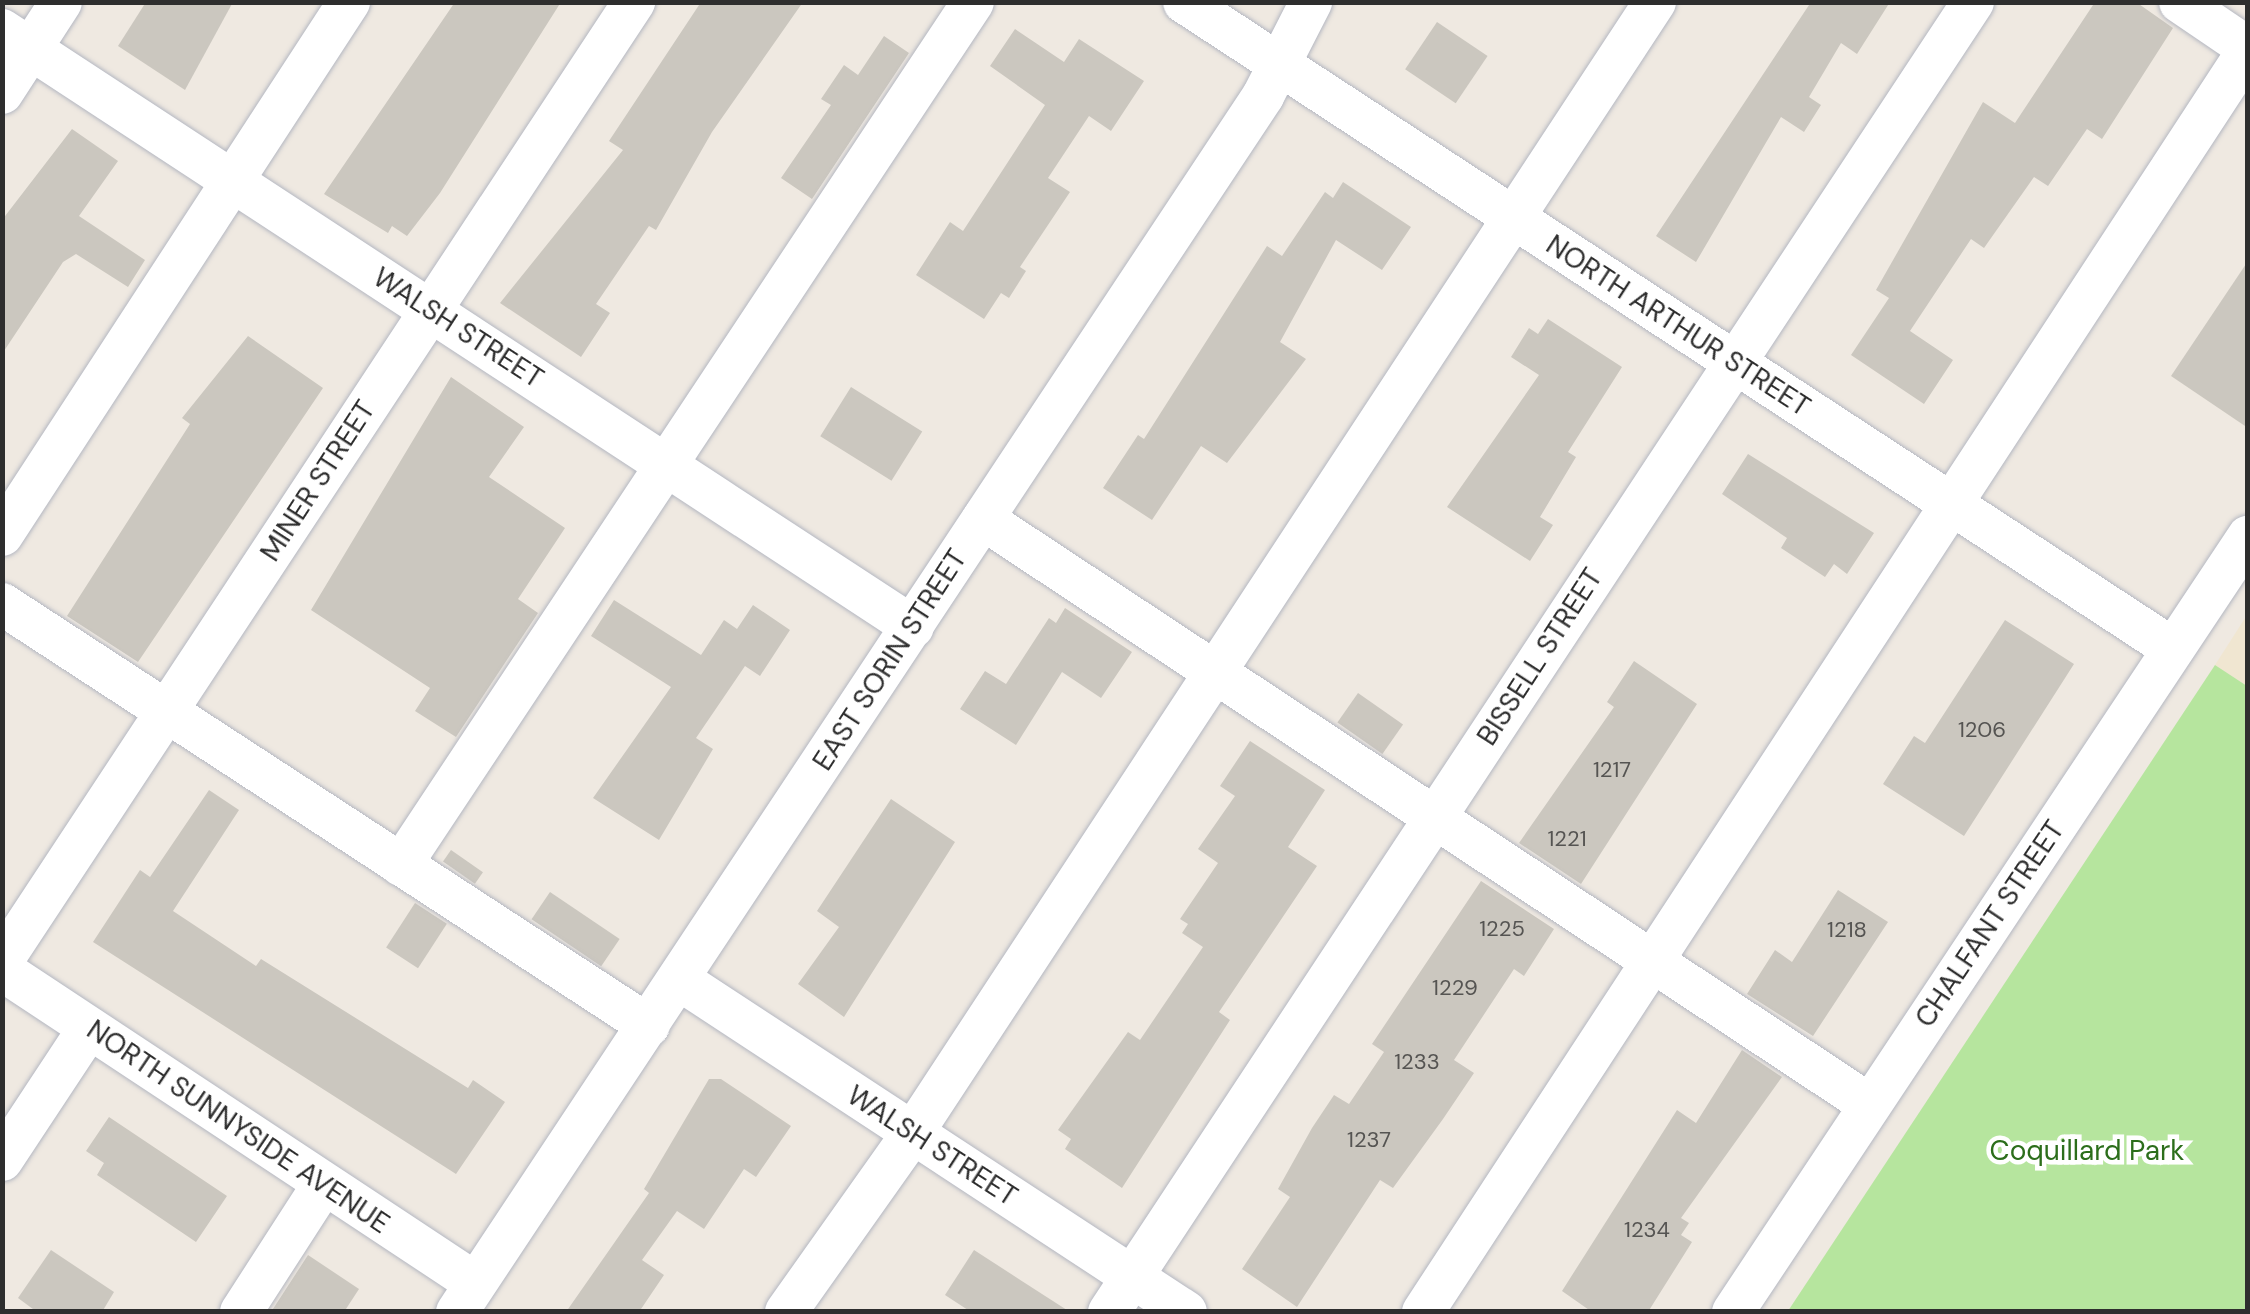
<!DOCTYPE html>
<html>
<head>
<meta charset="utf-8">
<style>
	body { margin:0 }
	#map { position:relative; width:2250px; height:1314px; overflow:hidden; background:#efe9e1; font-family:"DM Sans",sans-serif }
	div>[style] { position:absolute }
	[style*='--x'] { left:calc(var(--x)*1px); top:calc(var(--y)*1px); width:calc(var(--w)*1px); rotate:calc(var(--a)*1deg) }
	.education>* { inset:0; background:#f0e6d1 }
	.green>* { inset:0; background:#b6e59e }
	.building>* { inset:0; background:#cbc7bf; transform-origin:0 0 }
	.roads { filter:drop-shadow(0 0 2px #b4b7c1) drop-shadow(0 0 2px #b4b7c1) }
	.minor>* { height:42px; margin:-21px; padding:0 21px; transform-origin:21px; border-radius:21px; background:#fff }
	span { translate:-50% -50%; white-space:nowrap; text-align:center; line-height:1.15; -webkit-text-stroke:9px #fff; paint-order:stroke }
	.number-label { font-size:22px; color:#555452 }
	.number-label span { -webkit-text-stroke-width:0 }
	.street-label { font-size:28px; color:#2e2e2e }
	.park-label { font-size:28px; color:#2c6e1b }
	.frame { position:absolute; inset:0; border:5px solid #2e2e2e; pointer-events:none }
</style>
</head>
<body>
<div id="map">
	<div class="education">
		<div style="clip-path:polygon(2247px 615px,2247px 686px,2215px 665px)"></div>
	</div>
	<div class="green">
		<div style="clip-path:polygon(2215px 665px,2247px 686px,2247px 1311px,1788px 1311px)"></div>
	</div>
	<div class="building">
		<div style="clip-path:polygon(146px 2px,233px 2px,185px 90px,118px 46px)"></div>
		<div style="clip-path:polygon(455px 2px,561px 2px,440px 193px,407px 236px,392px 226px,388px 233px,324px 194px)"></div>
		<div style="clip-path:polygon(701px 2px,803px 2px,712px 132px,656px 230px,649px 226px,596px 304px,610px 313px,581px 357px,500px 303px,623px 150px,609px 141px)"></div>
		<div style="clip-path:polygon(1811px 2px,1890px 2px,1857px 54px,1841px 43px,1809px 97px,1821px 105px,1804px 132px,1781px 117px,1696px 262px,1656px 236px)"></div>
		<div style="clip-path:polygon(2095px 2px,2136px 2px,2173px 28px,2102px 139px,2087px 129px,2048px 186px,2034px 177px,1984px 248px,1971px 239px,1910px 331px,1953px 360px,1924px 404px,1851px 355px,1889px 298px,1876px 290px,1983px 102px,2015px 123px)"></div>
		<div style="left:1437px;top:22px;width:61px;height:57px;rotate:34deg"></div>
		<div style="clip-path:polygon(1015px 29px,1064px 62px,1079px 39px,1144px 81px,1111px 131px,1089px 116px,1048px 178px,1070px 192px,1020px 267px,1026px 271px,1009px 298px,1001px 293px,984px 319px,916px 275px,950px 222px,963px 231px,1045px 105px,990px 66px)"></div>
		<div style="clip-path:polygon(884px 36px,909px 53px,812px 199px,781px 178px,831px 105px,821px 99px,844px 65px,858px 75px)"></div>
		<div style="clip-path:polygon(72px 129px,118px 161px,79px 216px,145px 260px,128px 287px,76px 254px,63px 262px,2px 354px,2px 220px)"></div>
		<div style="clip-path:polygon(1343px 182px,1411px 227px,1382px 270px,1336px 240px,1280px 342px,1306px 359px,1227px 463px,1201px 446px,1152px 520px,1103px 488px,1138px 435px,1144px 439px,1267px 246px,1282px 256px,1325px 192px,1333px 198px)"></div>
		<div style="clip-path:polygon(2248px 261px,2248px 428px,2171px 376px)"></div>
		<div style="clip-path:polygon(1548px 319px,1622px 367px,1568px 452px,1576px 457px,1540px 517px,1553px 525px,1530px 561px,1447px 507px,1539px 375px,1511px 357px,1529px 328px,1538px 334px)"></div>
		<div style="clip-path:polygon(248px 336px,323px 388px,138px 662px,67px 616px,190px 424px,182px 418px)"></div>
		<div style="clip-path:polygon(451px 377px,524px 427px,489px 477px,565px 528px,518px 599px,538px 613px,456px 737px,415px 711px,430px 688px,311px 610px)"></div>
		<div style="left:851px;top:387px;width:84px;height:58px;rotate:32deg"></div>
		<div style="clip-path:polygon(1748px 454px,1874px 533px,1847px 574px,1834px 564px,1825px 577px,1781px 548px,1787px 538px,1722px 494px)"></div>
		<div style="clip-path:polygon(614px 600px,701px 655px,724px 620px,737px 629px,753px 605px,790px 630px,760px 676px,745px 666px,696px 738px,713px 749px,659px 840px,593px 798px,671px 687px,591px 636px)"></div>
		<div style="clip-path:polygon(1065px 608px,1132px 652px,1101px 698px,1062px 672px,1016px 745px,960px 709px,985px 671px,1006px 684px,1049px 618px,1056px 623px)"></div>
		<div style="clip-path:polygon(2005px 620px,2074px 664px,1964px 836px,1883px 784px,1914px 736px,1925px 743px)"></div>
		<div style="clip-path:polygon(1634px 661px,1697px 704px,1581px 884px,1519px 843px,1614px 707px,1607px 702px)"></div>
		<div style="left:1358px;top:693px;width:55px;height:36px;rotate:35deg"></div>
		<div style="clip-path:polygon(1250px 741px,1325px 790px,1288px 847px,1317px 866px,1219px 1012px,1230px 1020px,1122px 1188px,1065px 1149px,1071px 1139px,1058px 1130px,1128px 1032px,1140px 1040px,1203px 947px,1182px 933px,1188px 924px,1180px 919px,1218px 863px,1198px 849px,1235px 796px,1220px 786px)"></div>
		<div style="clip-path:polygon(209px 790px,239px 810px,173px 911px,256px 966px,261px 959px,468px 1088px,473px 1080px,505px 1102px,456px 1174px,93px 942px,140px 870px,150px 877px)"></div>
		<div style="clip-path:polygon(891px 799px,955px 842px,844px 1017px,798px 984px,839px 927px,817px 911px)"></div>
		<div style="left:451px;top:850px;width:39px;height:14px;rotate:35deg"></div>
		<div style="clip-path:polygon(1481px 881px,1554px 929px,1524px 976px,1514px 969px,1454px 1060px,1474px 1073px,1443px 1119px,1393px 1188px,1380px 1180px,1297px 1307px,1242px 1269px,1290px 1197px,1278px 1189px,1312px 1128px,1334px 1095px,1349px 1104px,1384px 1052px,1372px 1044px)"></div>
		<div style="clip-path:polygon(1838px 890px,1888px 922px,1813px 1036px,1747px 994px,1775px 950px,1792px 962px)"></div>
		<div style="left:550px;top:892px;width:84px;height:33px;rotate:34deg"></div>
		<div style="left:415px;top:903px;width:38px;height:53px;rotate:33deg"></div>
		<div style="clip-path:polygon(1742px 1050px,1782px 1077px,1681px 1218px,1689px 1223px,1681px 1235px,1692px 1242px,1648px 1312px,1592px 1312px,1562px 1291px,1677px 1110px,1696px 1123px)"></div>
		<div style="clip-path:polygon(709px 1079px,721px 1079px,791px 1126px,756px 1177px,744px 1169px,704px 1229px,677px 1211px,642px 1260px,664px 1275px,639px 1312px,566px 1312px,649px 1193px,644px 1189px)"></div>
		<div style="clip-path:polygon(109px 1117px,227px 1196px,196px 1242px,97px 1175px,104px 1163px,86px 1151px)"></div>
		<div style="clip-path:polygon(51px 1250px,114px 1292px,102px 1312px,37px 1312px,18px 1298px)"></div>
		<div style="clip-path:polygon(974px 1250px,1070px 1312px,971px 1312px,945px 1295px)"></div>
		<div style="clip-path:polygon(308px 1255px,359px 1289px,344px 1312px,271px 1312px)"></div>
	</div>
	<div class="roads">
		<div class="minor">
			<div style="--x:1184;--y:2;--w:1182;--a:33.19"></div>
			<div style="--x:2180;--y:2;--w:82;--a:34.1"></div>
			<div style="--x:2;--y:30;--w:1089;--a:33.24"></div>
			<div style="--x:2;--y:93;--w:108;--a:-57"></div>
			<div style="--x:983;--y:519;--w:1063;--a:33.45"></div>
			<div style="--x:2;--y:535;--w:636;--a:-56.93"></div>
			<div style="--x:2;--y:604;--w:772;--a:33.11"></div>
			<div style="--x:401;--y:865;--w:1035;--a:-56.46"></div>
			<div style="--x:2;--y:961;--w:1149;--a:-56.61"></div>
			<div style="--x:2;--y:970;--w:566;--a:33.47"></div>
			<div style="--x:680;--y:980;--w:605;--a:33.27"></div>
			<div style="--x:2;--y:1160;--w:158;--a:-56.6"></div>
			<div style="--x:241;--y:1312;--w:151;--a:-57.2"></div>
			<div style="--x:457;--y:1312;--w:1459;--a:-56.46"></div>
			<div style="--x:1263;--y:96;--w:106;--a:-62.9"></div>
			<div style="--x:786;--y:1312;--w:218;--a:-54.7"></div>
			<div style="--x:912;--y:1134;--w:1354;--a:-56.72"></div>
			<div style="--x:1109;--y:1312;--w:1569;--a:-56.59"></div>
			<div style="--x:1423;--y:1312;--w:1507;--a:-56.81"></div>
			<div style="--x:1733;--y:1312;--w:931;--a:-56.4"></div>
		</div>
	</div>
	<div class="number-label">
		<span style="left:1982px;top:730px">1206</span>
		<span style="left:1612px;top:770px">1217</span>
		<span style="left:1567px;top:839px">1221</span>
		<span style="left:1502px;top:929px">1225</span>
		<span style="left:1847px;top:930px">1218</span>
		<span style="left:1455px;top:988px">1229</span>
		<span style="left:1417px;top:1062px">1233</span>
		<span style="left:1369px;top:1140px">1237</span>
		<span style="left:1647px;top:1230px">1234</span>
	</div>
	<div class="street-label">
		<span style="left:1678px;top:326px;rotate:33deg">NORTH ARTHUR STREET</span>
		<span style="left:458px;top:328px;rotate:33deg">WALSH STREET</span>
		<span style="left:318px;top:481px;rotate:-57deg">MINER STREET</span>
		<span style="left:1540px;top:657px;rotate:-57deg">BISSELL STREET</span>
		<span style="left:890px;top:660px;rotate:-57deg">EAST SORIN STREET</span>
		<span style="left:1990px;top:924px;rotate:-56deg">CHALFANT STREET</span>
		<span style="left:238px;top:1127px;rotate:34deg">NORTH SUNNYSIDE AVENUE</span>
		<span style="left:932px;top:1146px;rotate:33deg">WALSH STREET</span>
	</div>
	<div class="park-label">
		<span style="left:2087px;top:1151px">Coquillard Park</span>
	</div>
	<div class="frame"></div>
</div>
</body>
</html>
